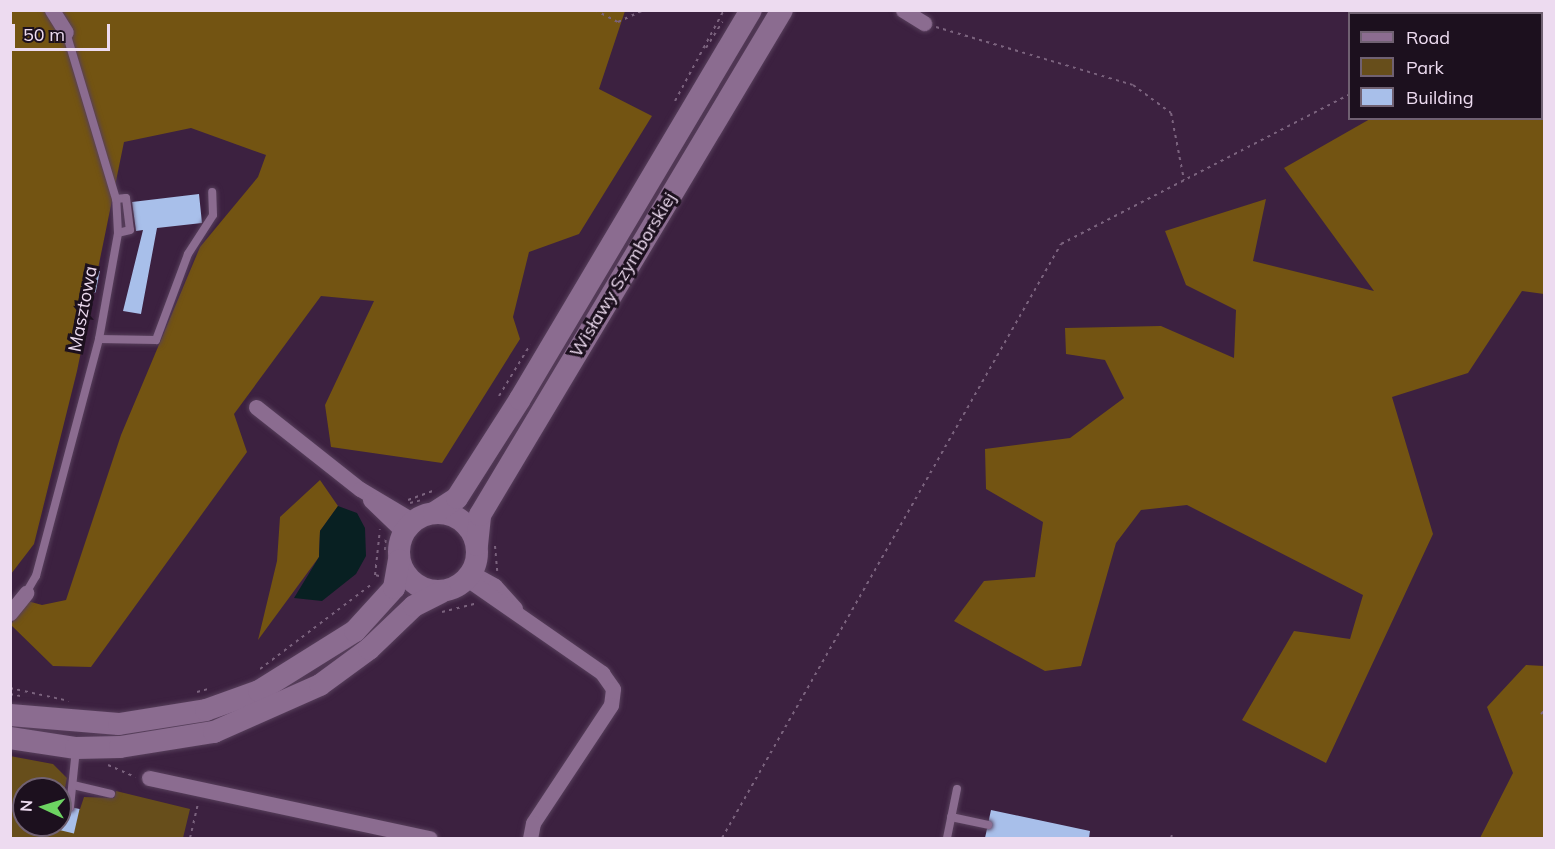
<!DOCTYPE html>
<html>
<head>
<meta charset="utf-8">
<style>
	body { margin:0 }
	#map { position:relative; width:1555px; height:849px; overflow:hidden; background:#3c2140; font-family:Mulish,sans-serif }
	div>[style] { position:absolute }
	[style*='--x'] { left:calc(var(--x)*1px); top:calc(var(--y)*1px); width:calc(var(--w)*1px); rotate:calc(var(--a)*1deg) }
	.green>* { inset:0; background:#674e1b }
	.forest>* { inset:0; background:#735412 }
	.water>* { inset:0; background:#082022 }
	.building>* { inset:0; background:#a8bfea; transform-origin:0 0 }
	.path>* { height:2px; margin-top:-1px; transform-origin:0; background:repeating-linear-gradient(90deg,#7b637e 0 3px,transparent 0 7.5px) }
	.roads { filter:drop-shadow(0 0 2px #573f5b) drop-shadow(0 0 2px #573f5b) }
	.service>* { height:8px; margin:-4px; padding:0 4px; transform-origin:4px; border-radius:4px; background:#8b6c90 }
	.minor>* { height:15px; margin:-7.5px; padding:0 7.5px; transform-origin:7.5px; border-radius:7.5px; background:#8b6c90 }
	.secondary>* { height:22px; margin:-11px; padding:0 11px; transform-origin:11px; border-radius:11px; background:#8b6c90 }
	.secondary>.ring { margin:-11px; padding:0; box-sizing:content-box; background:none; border:22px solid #8b6c90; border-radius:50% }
	span { translate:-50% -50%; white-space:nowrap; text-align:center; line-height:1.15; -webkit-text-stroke:6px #1c101e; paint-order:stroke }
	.street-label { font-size:18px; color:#eddbf0 }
	.frame { position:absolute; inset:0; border:12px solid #eddbf0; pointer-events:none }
	.legend { position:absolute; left:1348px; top:12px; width:195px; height:108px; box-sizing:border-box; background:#1c101e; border:2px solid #706172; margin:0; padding:8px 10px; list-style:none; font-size:18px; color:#eddbf0 }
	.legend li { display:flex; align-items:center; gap:12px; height:30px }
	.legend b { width:30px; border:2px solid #706172 }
	.north { position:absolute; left:12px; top:777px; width:60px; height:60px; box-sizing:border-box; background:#1c101e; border:2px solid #706172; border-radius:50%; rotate:274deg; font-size:16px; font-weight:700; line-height:24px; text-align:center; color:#eddbf0 }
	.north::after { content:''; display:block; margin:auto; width:21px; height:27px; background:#6dd362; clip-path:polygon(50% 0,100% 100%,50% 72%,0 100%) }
	.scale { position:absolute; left:12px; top:24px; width:98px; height:27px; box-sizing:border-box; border:3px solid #eddbf0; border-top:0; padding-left:8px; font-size:18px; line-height:21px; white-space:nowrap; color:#eddbf0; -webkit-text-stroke:4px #1c101e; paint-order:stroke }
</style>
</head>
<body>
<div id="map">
	<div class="green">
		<div style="clip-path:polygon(10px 756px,53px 764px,67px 778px,60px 814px,60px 789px,24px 789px,24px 825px,57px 829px,80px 809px,84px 797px,114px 798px,116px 791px,190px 809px,183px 838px,11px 838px)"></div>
	</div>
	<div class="forest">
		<div style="clip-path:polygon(11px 11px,625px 11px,599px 89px,652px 116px,579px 234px,529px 252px,513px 317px,520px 339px,442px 463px,331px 447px,325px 405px,374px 301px,321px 296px,234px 414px,247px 452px,91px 667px,53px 666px,11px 625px,24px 600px,42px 605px,66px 600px,121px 435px,200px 247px,258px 177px,266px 155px,191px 128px,124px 142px,77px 371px,34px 544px,11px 574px)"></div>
		<div style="clip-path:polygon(1425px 11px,1425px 10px,1527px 11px,1516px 14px)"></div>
		<div style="clip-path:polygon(1544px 117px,1544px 294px,1522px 291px,1468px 373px,1392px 397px,1433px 534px,1326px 763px,1242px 720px,1294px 631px,1350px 639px,1363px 595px,1187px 505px,1141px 510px,1116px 543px,1081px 666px,1045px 671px,954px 621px,984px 581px,1035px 577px,1043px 522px,986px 489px,985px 449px,1070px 438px,1124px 398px,1105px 360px,1066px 354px,1065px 328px,1161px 326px,1234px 358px,1236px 310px,1186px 285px,1165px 231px,1266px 199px,1253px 261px,1374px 291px,1284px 168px,1370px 119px)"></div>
		<div style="clip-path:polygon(320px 480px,338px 506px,320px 531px,319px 557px,258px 640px,277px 561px,280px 517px)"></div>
		<div style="clip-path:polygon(1526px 665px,1544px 666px,1544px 838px,1480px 838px,1513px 773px,1487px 707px)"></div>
	</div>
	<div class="water">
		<div style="clip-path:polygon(338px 506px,357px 513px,365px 528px,366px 556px,356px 574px,322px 601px,294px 598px,319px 557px,320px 531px)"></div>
	</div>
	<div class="building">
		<div style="clip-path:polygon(199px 194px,202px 223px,157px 228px,141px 314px,123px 311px,143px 230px,136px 231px,132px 202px)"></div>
		<div style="left:90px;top:269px;width:10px;height:22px;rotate:11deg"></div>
		<div style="left:62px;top:805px;width:18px;height:25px;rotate:13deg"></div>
		<div style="clip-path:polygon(991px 810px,1090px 831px,1089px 838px,985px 838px)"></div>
	</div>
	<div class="path">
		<div style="--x:595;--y:10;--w:26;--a:28"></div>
		<div style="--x:618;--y:22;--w:29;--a:-25"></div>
		<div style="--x:1406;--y:10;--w:4;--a:63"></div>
		<div style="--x:936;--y:27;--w:205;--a:16.4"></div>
		<div style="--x:1133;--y:85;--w:47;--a:36.4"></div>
		<div style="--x:1171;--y:113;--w:68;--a:79"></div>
		<div style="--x:706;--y:48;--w:31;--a:-58"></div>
		<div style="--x:675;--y:101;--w:103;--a:-61.7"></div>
		<div style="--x:1542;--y:102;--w:2;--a:27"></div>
		<div style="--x:499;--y:396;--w:60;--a:-58.7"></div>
		<div style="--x:408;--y:500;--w:27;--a:-20"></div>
		<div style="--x:410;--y:503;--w:12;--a:-14"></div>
		<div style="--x:495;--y:546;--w:25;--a:85"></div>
		<div style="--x:385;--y:550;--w:15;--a:-86"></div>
		<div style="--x:379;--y:576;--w:4;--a:-166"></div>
		<div style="--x:375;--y:575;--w:46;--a:-83.8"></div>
		<div style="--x:442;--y:612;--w:36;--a:-14"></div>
		<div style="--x:260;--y:669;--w:141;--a:-37.2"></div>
		<div style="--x:10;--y:688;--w:60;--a:12.4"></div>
		<div style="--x:197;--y:692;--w:11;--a:-15"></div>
		<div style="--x:10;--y:694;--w:15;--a:11"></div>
		<div style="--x:1541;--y:714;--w:4;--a:-45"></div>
		<div style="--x:108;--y:765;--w:30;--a:24"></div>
		<div style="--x:190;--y:838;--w:37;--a:-77"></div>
		<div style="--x:722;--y:838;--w:684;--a:-60.29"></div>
		<div style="--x:1061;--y:244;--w:326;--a:-27.4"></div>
		<div style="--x:1171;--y:838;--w:3;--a:-72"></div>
	</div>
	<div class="roads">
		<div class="service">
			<div style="--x:116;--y:199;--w:10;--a:-6"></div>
			<div style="--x:126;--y:198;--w:32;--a:83"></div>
			<div style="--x:130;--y:230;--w:12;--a:166"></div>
			<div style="--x:99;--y:339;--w:57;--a:1"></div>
			<div style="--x:156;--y:340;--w:92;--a:-69.6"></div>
			<div style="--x:188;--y:254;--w:46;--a:-57.3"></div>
			<div style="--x:213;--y:215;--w:23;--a:-92"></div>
			<div style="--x:26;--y:593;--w:20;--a:-60"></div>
			<div style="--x:36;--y:576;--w:245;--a:-75.1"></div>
			<div style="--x:99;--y:339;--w:108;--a:-79.8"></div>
			<div style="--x:118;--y:233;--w:34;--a:-93"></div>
			<div style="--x:116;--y:199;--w:174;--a:-106.7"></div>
			<div style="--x:73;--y:785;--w:39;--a:13"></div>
			<div style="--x:70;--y:807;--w:58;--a:-84.1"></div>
			<div style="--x:951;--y:817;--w:38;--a:12"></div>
			<div style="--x:947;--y:838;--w:50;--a:-78.5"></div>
		</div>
		<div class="minor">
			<div style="--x:52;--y:10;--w:26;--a:58"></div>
			<div style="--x:903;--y:10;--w:25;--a:32"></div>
			<div style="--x:256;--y:407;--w:132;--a:38.3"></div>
			<div style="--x:360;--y:489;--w:63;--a:30.7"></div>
			<div style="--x:370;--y:500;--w:47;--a:44.1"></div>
			<div style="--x:472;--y:573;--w:26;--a:29"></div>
			<div style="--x:495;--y:586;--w:30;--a:48"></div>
			<div style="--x:467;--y:579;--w:165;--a:34.8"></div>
			<div style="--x:602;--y:673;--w:19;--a:55"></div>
			<div style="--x:613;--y:689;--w:16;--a:97"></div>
			<div style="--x:611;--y:705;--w:141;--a:123.5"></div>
			<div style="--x:533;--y:823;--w:15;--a:101"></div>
			<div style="--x:10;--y:613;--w:26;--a:-51"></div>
			<div style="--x:149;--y:778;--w:287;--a:12.1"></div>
		</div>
		<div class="secondary">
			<div class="ring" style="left:399px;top:513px;width:56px;height:56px"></div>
			<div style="--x:434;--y:513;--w:27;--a:-33"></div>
			<div style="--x:457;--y:498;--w:117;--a:-57.5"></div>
			<div style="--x:520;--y:399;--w:452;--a:-59.3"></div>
			<div style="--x:477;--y:545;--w:30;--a:-84"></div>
			<div style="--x:480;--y:515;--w:588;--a:-59.12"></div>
			<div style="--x:10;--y:715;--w:109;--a:4.7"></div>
			<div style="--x:119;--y:724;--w:88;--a:-9.1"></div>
			<div style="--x:206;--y:710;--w:56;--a:-19.7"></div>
			<div style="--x:259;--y:691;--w:113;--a:-32"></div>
			<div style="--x:355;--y:631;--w:58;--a:-47.8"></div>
			<div style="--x:394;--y:588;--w:28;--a:-80"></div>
			<div style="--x:10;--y:738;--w:67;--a:8.6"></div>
			<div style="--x:76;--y:748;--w:44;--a:-1.3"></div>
			<div style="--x:120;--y:747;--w:95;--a:-9.1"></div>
			<div style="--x:214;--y:732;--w:116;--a:-23.9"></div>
			<div style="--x:320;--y:685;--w:61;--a:-36.3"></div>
			<div style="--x:369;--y:649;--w:62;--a:-43.7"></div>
			<div style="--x:414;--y:606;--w:30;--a:-27"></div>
		</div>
	</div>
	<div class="street-label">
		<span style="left:623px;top:275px;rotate:-59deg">Wisławy Szymborskiej</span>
		<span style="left:83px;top:309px;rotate:-79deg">Masztowa</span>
	</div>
	<div class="frame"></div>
	<ul class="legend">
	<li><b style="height:8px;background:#8b6c90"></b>Road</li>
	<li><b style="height:16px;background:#674e1b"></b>Park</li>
	<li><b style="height:16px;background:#a8bfea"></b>Building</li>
	</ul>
	<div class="north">N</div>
	<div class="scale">50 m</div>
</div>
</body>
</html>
